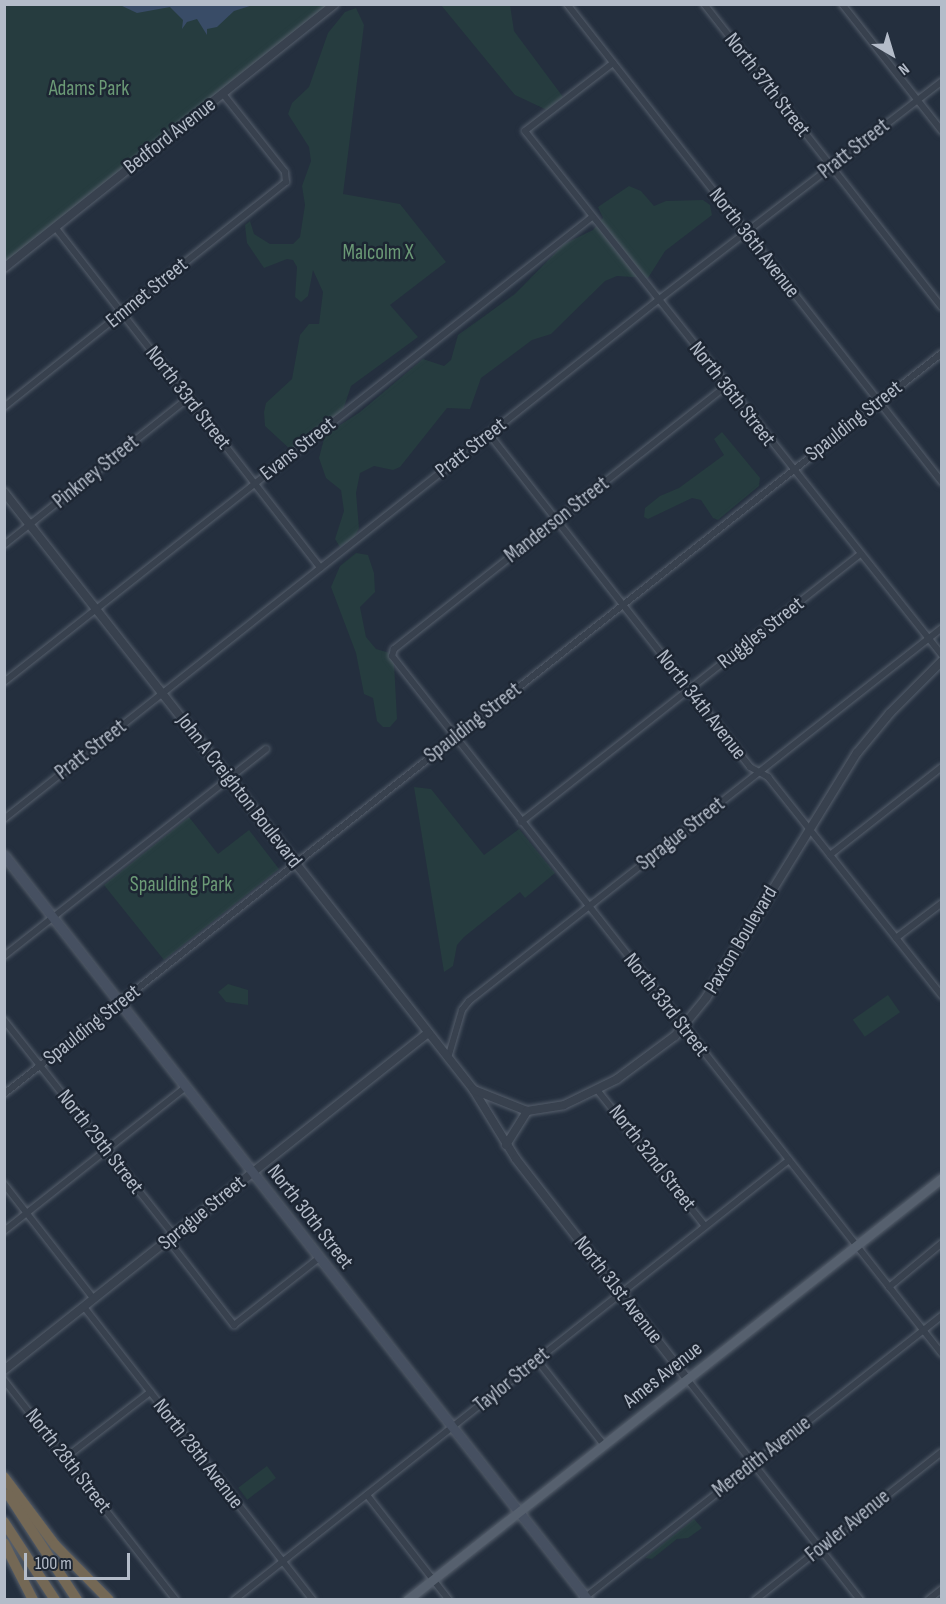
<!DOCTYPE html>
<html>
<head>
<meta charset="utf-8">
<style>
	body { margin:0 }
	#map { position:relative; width:946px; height:1604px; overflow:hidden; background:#242f3e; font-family:"Sofia Sans Condensed",sans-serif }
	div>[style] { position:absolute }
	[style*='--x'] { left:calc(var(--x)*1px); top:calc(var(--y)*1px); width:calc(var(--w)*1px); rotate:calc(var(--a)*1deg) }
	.green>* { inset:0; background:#263c3f; transform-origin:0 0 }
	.water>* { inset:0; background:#394c67 }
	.roads { filter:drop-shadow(0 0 2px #565f6c) drop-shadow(0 0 2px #565f6c) }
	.minor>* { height:6px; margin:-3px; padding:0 3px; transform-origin:3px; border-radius:3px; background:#38414e }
	.tertiary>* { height:8px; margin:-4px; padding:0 4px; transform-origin:4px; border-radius:4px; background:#38414e }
	.secondary>* { height:9px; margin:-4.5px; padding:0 4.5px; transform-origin:4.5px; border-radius:4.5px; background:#465061 }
	.primary>* { height:9px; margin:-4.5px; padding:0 4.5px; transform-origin:4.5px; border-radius:4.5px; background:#56606e }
	.motorway>* { height:10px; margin:-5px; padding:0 5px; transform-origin:5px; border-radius:5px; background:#746855 }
	span { translate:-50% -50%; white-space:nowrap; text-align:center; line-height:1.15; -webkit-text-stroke:5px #1d2633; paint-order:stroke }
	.street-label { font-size:21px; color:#b4bcc9 }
	.park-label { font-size:21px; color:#6b9a76 }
	.frame { position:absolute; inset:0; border:6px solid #b4bcc9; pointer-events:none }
	.north { position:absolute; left:862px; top:24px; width:60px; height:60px; -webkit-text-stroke:4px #1d2633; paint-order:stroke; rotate:142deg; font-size:16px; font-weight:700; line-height:24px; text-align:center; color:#b4bcc9 }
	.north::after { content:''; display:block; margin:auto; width:21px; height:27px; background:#b4bcc9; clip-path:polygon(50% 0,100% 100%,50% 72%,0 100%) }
	.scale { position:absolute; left:24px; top:1553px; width:106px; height:27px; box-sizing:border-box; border:3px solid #b4bcc9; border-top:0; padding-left:8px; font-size:18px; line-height:21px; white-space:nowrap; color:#b4bcc9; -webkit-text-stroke:4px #1d2633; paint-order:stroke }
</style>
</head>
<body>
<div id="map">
	<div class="green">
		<div style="clip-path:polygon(5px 5px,329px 5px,5px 263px)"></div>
		<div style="clip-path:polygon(441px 5px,510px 5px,514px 31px,563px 97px,547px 110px,515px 95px)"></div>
		<div style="clip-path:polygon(356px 8px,364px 25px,343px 194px,400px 204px,446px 262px,390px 305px,418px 337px,351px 386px,343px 410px,291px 450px,265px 426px,264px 412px,266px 403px,292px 379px,300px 335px,309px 324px,319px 324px,323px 292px,313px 270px,308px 296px,301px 302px,295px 297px,297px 267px,293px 260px,287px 259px,264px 268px,247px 243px,245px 225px,250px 221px,254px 234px,270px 244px,293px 244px,300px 237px,305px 205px,302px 186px,311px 161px,309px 147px,288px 114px,292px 103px,309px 87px,328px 33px,345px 12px)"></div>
		<div style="clip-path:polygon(629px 186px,641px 191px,654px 206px,666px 201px,703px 200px,710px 205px,712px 215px,665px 251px,648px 278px,617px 276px,605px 281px,551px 334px,532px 340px,481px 378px,470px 409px,447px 408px,400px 467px,393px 470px,374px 466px,360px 473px,356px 493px,359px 528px,354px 538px,340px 547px,335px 539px,344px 511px,341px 490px,326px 478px,319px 458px,325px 435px,360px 412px,423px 359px,444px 366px,451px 360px,458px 335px,515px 294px,564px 244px,593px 230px,603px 218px,598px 207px)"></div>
		<div style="clip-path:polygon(722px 432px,760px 478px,759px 486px,718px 520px,713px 518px,701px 500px,692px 498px,648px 519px,644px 517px,645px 508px,660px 496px,679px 488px,724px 455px,714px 439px)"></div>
		<div style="clip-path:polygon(356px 553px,368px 555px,374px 573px,375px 592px,360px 607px,366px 637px,376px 649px,390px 653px,394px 663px,397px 719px,390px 727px,383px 727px,377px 721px,373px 698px,364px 694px,356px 653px,331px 587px,340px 566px)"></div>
		<div style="clip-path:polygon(414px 787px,431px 789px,484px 855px,519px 829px,555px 873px,525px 898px,520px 892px,464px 937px,457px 945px,453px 966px,444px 972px)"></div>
		<div style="clip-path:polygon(189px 817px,218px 854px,249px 830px,279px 869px,164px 960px,104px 885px)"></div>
		<div style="clip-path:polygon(228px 984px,248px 990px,248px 1005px,226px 1002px,218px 992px)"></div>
		<div style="left:888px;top:995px;width:21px;height:43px;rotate:55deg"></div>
		<div style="left:267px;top:1466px;width:15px;height:36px;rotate:53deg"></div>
		<div style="clip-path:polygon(694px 1519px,702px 1528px,688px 1538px,677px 1539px,652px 1559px,645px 1558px)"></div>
	</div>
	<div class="water">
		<div style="clip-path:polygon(120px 5px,253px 5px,234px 11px,217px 27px,207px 29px,207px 35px,197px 19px,187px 22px,182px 29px,183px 20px,170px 7px,137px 13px)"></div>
	</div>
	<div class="roads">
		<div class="minor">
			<div style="--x:567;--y:4;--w:608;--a:51.89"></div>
			<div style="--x:704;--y:4;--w:385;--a:51.9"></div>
			<div style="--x:842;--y:4;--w:162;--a:51.8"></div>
			<div style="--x:613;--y:63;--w:111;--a:142.3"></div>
			<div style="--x:525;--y:131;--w:670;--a:51.49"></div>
			<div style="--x:55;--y:227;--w:432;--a:52.1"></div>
			<div style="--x:726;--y:386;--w:424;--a:141.6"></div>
			<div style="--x:394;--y:649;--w:7;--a:106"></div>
			<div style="--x:392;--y:656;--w:889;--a:51.76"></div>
			<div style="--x:4;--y:407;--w:361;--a:-38.6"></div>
			<div style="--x:286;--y:182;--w:10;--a:-96"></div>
			<div style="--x:285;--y:172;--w:100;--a:-128.5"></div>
			<div style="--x:489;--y:434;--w:423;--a:51.9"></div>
			<div style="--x:750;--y:767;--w:21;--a:29"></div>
			<div style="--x:768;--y:777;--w:280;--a:51.5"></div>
			<div style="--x:4;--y:545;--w:236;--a:-38.6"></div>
			<div style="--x:4;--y:682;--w:750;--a:-38.34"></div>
			<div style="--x:4;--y:819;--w:835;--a:-38.43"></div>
			<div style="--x:658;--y:300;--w:359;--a:-37.6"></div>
			<div style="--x:521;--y:822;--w:431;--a:-38.3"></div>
			<div style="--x:830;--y:855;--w:142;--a:-38.2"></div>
			<div style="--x:896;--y:938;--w:58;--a:-37.3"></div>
			<div style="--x:4;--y:956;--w:334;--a:-38.3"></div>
			<div style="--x:4;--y:1020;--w:274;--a:51.7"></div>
			<div style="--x:448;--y:1058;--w:50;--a:-73.7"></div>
			<div style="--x:462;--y:1010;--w:11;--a:-52"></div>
			<div style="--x:469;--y:1001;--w:602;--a:-38.26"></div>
			<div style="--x:598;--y:1091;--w:172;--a:51.6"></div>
			<div style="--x:4;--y:1094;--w:1195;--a:-38.31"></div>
			<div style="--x:4;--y:1184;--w:146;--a:52"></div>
			<div style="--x:4;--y:1231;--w:232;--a:-38.4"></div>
			<div style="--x:168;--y:1240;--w:108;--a:52.2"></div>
			<div style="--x:234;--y:1325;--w:108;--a:-38.2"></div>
			<div style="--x:889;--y:1287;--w:69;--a:-39.7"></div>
			<div style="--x:84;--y:1307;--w:372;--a:52"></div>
			<div style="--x:537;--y:1360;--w:108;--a:51.8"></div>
			<div style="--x:687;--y:1379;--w:281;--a:51.9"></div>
			<div style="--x:4;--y:1380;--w:279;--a:52"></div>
			<div style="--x:65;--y:1458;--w:108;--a:-37.8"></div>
			<div style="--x:367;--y:1495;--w:133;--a:52"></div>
			<div style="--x:583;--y:1599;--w:458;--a:-38.3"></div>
			<div style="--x:234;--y:1600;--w:708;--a:-38.41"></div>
			<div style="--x:755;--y:1600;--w:238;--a:-38.4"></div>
			<div style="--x:928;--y:1600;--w:18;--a:-38"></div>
		</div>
		<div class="tertiary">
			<div style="--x:4;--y:268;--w:423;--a:-38.6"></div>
			<div style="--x:4;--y:492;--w:759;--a:51.85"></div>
			<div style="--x:473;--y:1089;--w:82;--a:58.4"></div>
			<div style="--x:516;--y:1159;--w:279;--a:52.1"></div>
			<div style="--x:474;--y:1090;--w:57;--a:21.6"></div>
			<div style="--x:527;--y:1111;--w:37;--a:-9"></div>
			<div style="--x:564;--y:1105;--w:59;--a:-26.1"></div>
			<div style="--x:617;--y:1079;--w:72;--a:-36.6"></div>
			<div style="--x:675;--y:1036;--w:49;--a:-50.8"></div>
			<div style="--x:706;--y:998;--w:288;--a:-58.4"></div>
			<div style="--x:857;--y:753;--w:52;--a:-50.5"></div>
			<div style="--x:890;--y:713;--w:74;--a:-45"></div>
			<div style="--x:506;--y:1145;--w:40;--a:-58"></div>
			<div style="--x:4;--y:1370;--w:542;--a:-38.48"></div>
		</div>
		<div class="secondary">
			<div style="--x:4;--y:855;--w:947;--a:51.91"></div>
		</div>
		<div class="primary">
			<div style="--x:407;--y:1600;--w:681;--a:-38.27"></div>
		</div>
		<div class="motorway">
			<div style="--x:4;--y:1477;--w:85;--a:53.1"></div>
			<div style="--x:55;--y:1545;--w:77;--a:45.5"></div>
			<div style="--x:8;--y:1494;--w:126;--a:56.9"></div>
			<div style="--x:4;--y:1522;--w:93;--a:56.8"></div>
			<div style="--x:4;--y:1543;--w:64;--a:63"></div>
		</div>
	</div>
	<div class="street-label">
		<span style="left:767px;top:85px;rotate:52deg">North 37th Street</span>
		<span style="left:170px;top:136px;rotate:-38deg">Bedford Avenue</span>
		<span style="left:854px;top:149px;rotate:-38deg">Pratt Street</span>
		<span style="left:754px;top:243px;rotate:52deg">North 36th Avenue</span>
		<span style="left:147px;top:293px;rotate:-39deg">Emmet Street</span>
		<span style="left:732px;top:394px;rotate:52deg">North 36th Street</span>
		<span style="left:188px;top:398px;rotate:52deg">North 33rd Street</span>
		<span style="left:854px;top:421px;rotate:-38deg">Spaulding Street</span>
		<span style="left:471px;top:448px;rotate:-38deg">Pratt Street</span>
		<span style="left:298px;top:449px;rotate:-38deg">Evans Street</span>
		<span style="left:96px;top:472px;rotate:-39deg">Pinkney Street</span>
		<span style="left:557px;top:520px;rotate:-38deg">Manderson Street</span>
		<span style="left:761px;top:633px;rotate:-38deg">Ruggles Street</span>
		<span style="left:701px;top:705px;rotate:52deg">North 34th Avenue</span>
		<span style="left:473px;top:723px;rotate:-38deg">Spaulding Street</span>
		<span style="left:91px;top:750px;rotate:-38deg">Pratt Street</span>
		<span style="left:239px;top:791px;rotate:52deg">John A Creighton Boulevard</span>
		<span style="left:681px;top:834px;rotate:-38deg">Sprague Street</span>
		<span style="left:741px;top:940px;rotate:-59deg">Paxton Boulevard</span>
		<span style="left:666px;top:1005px;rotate:52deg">North 33rd Street</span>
		<span style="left:92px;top:1025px;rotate:-38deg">Spaulding Street</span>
		<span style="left:100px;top:1142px;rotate:52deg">North 29th Street</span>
		<span style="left:652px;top:1158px;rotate:52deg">North 32nd Street</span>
		<span style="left:202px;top:1213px;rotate:-39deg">Sprague Street</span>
		<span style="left:310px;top:1217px;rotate:52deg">North 30th Street</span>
		<span style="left:618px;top:1290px;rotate:52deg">North 31st Avenue</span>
		<span style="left:663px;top:1375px;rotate:-38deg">Ames Avenue</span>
		<span style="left:512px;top:1380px;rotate:-39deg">Taylor Street</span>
		<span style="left:198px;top:1454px;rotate:52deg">North 28th Avenue</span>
		<span style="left:762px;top:1457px;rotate:-38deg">Meredith Avenue</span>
		<span style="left:68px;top:1461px;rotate:52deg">North 28th Street</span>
		<span style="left:848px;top:1526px;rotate:-39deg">Fowler Avenue</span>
	</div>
	<div class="park-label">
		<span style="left:89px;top:89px">Adams Park</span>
		<span style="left:378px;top:253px">Malcolm X</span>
		<span style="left:181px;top:885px">Spaulding Park</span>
	</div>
	<div class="frame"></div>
	<div class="north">N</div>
	<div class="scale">100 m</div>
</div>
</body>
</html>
